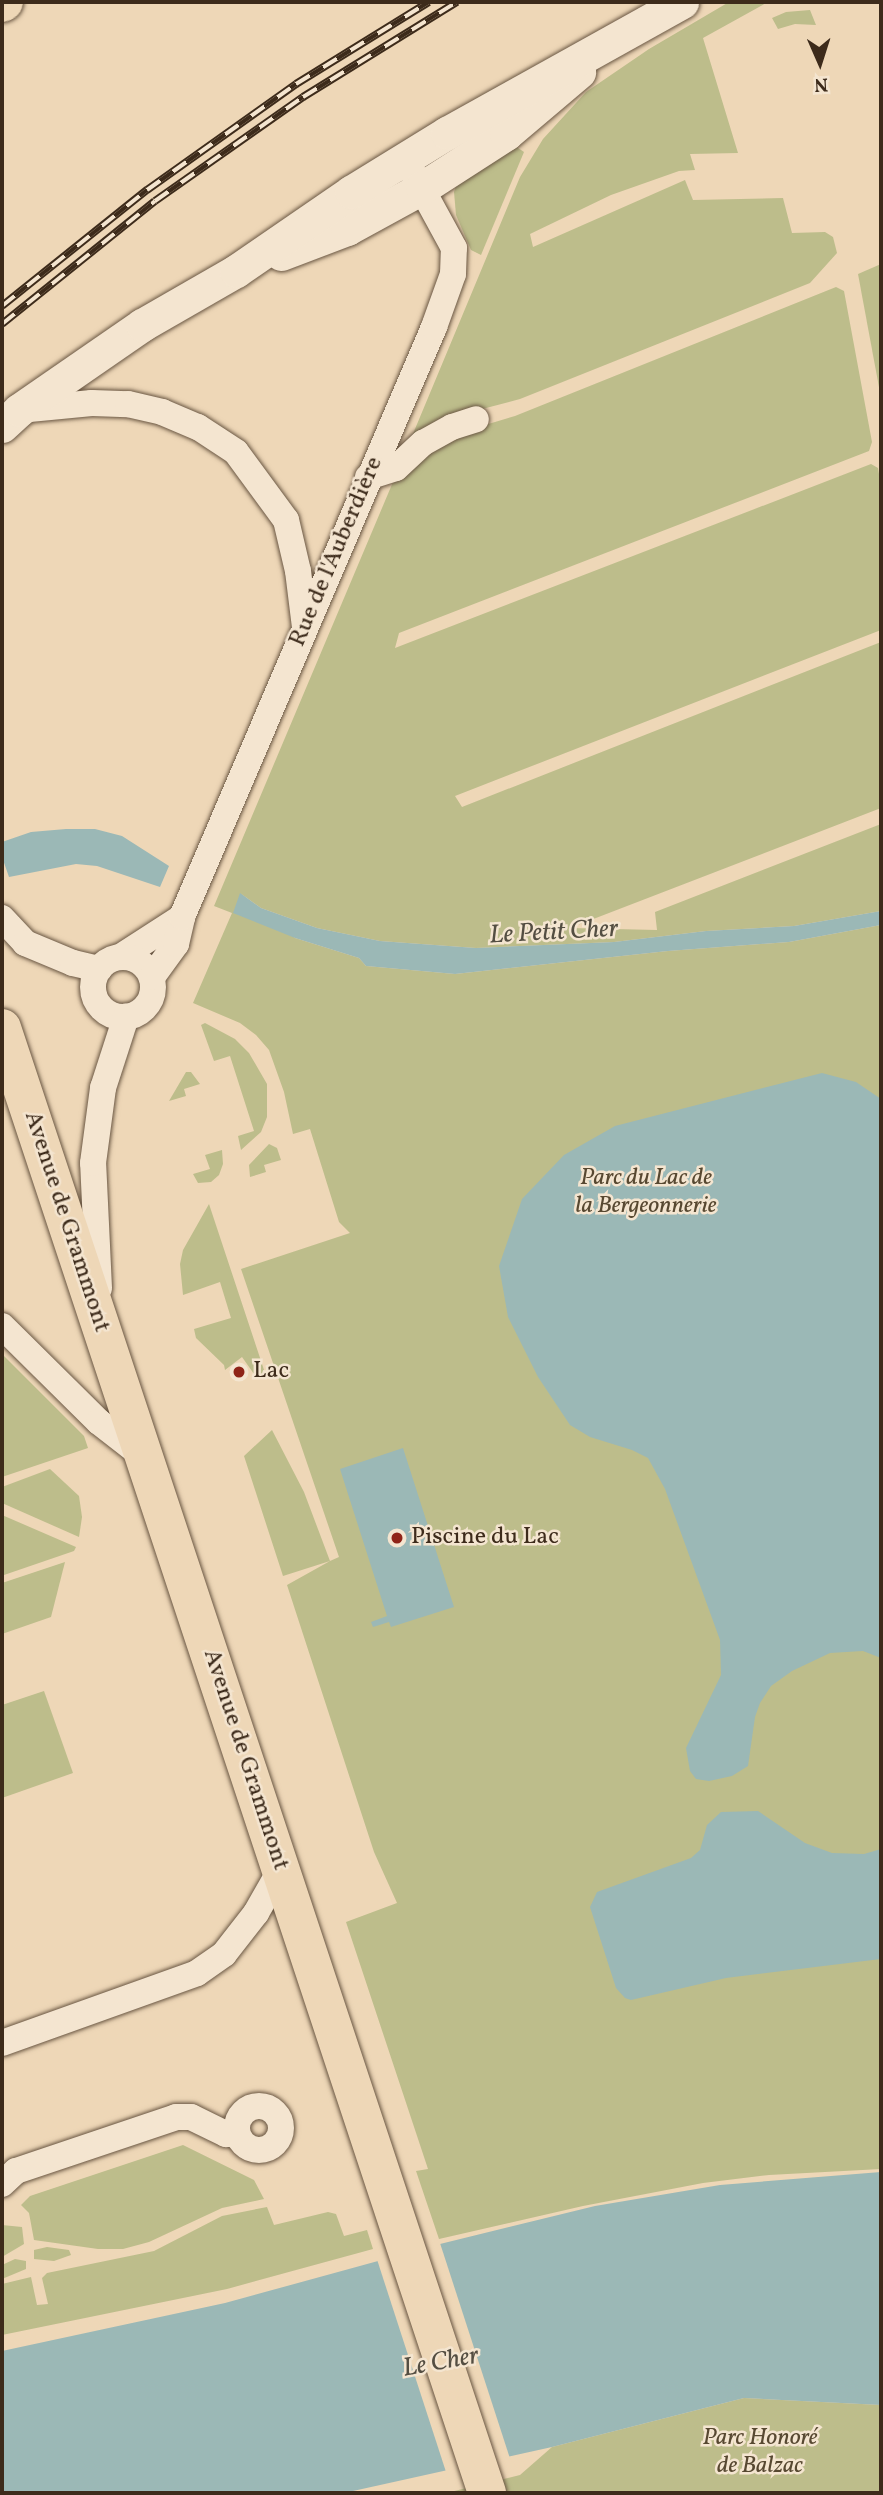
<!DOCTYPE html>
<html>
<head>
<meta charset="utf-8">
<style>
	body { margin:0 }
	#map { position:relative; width:883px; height:2495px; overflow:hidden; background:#eed7b7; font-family:Vollkorn,serif }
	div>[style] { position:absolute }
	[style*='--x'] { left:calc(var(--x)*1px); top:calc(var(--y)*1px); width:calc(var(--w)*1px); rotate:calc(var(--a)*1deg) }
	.green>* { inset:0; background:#bdbd8b }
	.water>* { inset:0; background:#9bb8b6 }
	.pier>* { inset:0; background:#eed7b7; transform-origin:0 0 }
	.roads { filter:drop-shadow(0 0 2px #695642) drop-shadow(0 0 2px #695642) }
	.minor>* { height:26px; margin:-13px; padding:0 13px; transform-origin:13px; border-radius:13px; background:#f4e5d0 }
	.minor>.ring { margin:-13px; padding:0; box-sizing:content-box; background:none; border:26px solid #f4e5d0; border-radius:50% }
	.tertiary>* { height:33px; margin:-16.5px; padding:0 16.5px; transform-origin:16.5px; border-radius:16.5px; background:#f4e5d0 }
	.primary>* { height:38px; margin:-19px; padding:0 19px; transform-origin:19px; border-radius:19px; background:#eed7b7 }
	.rail>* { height:8px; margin-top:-4px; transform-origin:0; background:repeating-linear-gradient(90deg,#f4e5d0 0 16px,#3d2b1b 0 32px); box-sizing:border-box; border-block:2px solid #3d2b1b }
	.dots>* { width:19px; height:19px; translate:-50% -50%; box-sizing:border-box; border:4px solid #f4e5d0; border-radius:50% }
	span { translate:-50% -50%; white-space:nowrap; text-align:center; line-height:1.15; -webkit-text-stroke:5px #f4e5d0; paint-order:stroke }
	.street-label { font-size:24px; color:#3d2b1b }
	.park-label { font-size:24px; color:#574831; font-style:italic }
	.poi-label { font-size:24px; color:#3d2b1b }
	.left { translate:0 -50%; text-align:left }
	.water-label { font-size:26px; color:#544e42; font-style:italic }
	.frame { position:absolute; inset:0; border:4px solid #3d2b1b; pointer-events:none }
	.north { position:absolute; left:785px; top:28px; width:70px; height:70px; -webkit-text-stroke:5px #f4e5d0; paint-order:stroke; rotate:177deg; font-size:19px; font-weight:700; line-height:28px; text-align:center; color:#3d2b1b }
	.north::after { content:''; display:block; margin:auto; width:24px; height:32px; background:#3d2b1b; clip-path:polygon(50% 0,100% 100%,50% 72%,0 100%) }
</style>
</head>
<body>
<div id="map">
	<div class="green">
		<div style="clip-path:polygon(729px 2px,768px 2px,703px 38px,738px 153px,690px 154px,695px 170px,679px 171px,611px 195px,530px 234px,533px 247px,685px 180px,693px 200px,783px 198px,792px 233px,825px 232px,833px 237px,837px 253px,810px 283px,520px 399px,463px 414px,410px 441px,520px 177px,543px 139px,586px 92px,649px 49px)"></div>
		<div style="clip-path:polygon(810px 10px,816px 25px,795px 24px,778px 29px,772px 18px,786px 12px)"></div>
		<div style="clip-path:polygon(512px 144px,524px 152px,481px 255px,471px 250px,456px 215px,454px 192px,456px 186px)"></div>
		<div style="clip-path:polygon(881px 264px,881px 398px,858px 274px)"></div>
		<div style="clip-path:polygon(836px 287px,844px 291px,872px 442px,869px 451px,399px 633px,395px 648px,871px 464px,878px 468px,881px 486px,881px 630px,455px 796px,462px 807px,881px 642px,881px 808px,570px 928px,657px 930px,655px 912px,881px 824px,881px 911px,794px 926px,706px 931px,614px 942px,476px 948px,380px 941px,317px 928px,261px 908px,240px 893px,295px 938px,359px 958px,366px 966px,455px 974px,668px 951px,789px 942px,881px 925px,881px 2169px,769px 2175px,703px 2183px,583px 2206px,439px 2239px,416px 2171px,428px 2169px,346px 1922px,397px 1903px,374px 1852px,287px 1585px,330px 1561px,283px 1576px,244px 1456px,272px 1430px,304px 1492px,330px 1561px,339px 1557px,241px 1269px,350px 1233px,339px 1222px,310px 1129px,293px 1134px,284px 1092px,269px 1050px,256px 1035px,240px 1023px,193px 1003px,232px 913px,214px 906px,393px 482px,445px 437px,515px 416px)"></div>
		<div style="clip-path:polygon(205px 1023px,235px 1039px,249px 1053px,267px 1084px,267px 1117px,261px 1132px,241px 1150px,238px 1136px,254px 1131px,230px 1056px,214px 1061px,201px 1025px)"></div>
		<div style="clip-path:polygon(186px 1072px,191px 1072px,200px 1084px,184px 1089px,186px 1096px,169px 1101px)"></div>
		<div style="clip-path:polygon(269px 1144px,277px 1148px,281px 1160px,264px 1165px,266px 1172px,250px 1177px,249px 1165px)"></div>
		<div style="clip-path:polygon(222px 1150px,223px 1164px,219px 1175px,211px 1182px,198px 1183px,193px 1174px,210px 1169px,205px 1155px)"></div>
		<div style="clip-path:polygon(209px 1204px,266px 1376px,254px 1374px,242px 1357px,225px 1370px,224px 1365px,196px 1338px,194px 1329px,231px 1318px,220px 1282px,183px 1295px,180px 1264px,183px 1250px)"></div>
		<div style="clip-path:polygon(2px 1354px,84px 1436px,88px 1448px,2px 1477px)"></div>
		<div style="clip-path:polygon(50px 1469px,79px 1496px,82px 1517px,79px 1537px,2px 1503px,2px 1487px)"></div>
		<div style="clip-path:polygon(2px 1515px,76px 1547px,74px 1551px,4px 1575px)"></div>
		<div style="clip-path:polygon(65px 1562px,51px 1617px,2px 1634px,2px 1583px)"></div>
		<div style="clip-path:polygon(44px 1691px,73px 1773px,2px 1798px,2px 1705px)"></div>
		<div style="clip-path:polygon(183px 2145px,254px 2180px,264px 2199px,222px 2208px,149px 2242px,123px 2249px,98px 2249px,34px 2240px,29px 2213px,21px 2205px,30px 2196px)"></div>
		<div style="clip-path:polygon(267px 2207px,274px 2225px,328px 2212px,336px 2214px,344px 2236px,367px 2230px,373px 2249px,227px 2289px,2px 2335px,2px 2284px,31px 2277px,37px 2305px,48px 2304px,42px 2278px,47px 2273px,154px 2251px,222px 2216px)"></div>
		<div style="clip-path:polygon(2px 2225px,22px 2227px,24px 2244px,2px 2257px)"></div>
		<div style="clip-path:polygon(47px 2247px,69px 2250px,71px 2255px,54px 2261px,34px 2259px,34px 2250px)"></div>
		<div style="clip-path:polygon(15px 2259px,26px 2261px,26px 2269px,2px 2279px,2px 2265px)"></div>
		<div style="clip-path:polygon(744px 2398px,881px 2405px,881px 2493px,446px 2493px,520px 2475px,552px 2447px)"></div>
	</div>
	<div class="water">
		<div style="clip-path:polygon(66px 829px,95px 829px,122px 836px,169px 866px,160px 887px,97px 866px,76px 864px,9px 877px,2px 857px,2px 842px,31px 832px)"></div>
		<div style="clip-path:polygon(240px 893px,261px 908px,317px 928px,380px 941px,476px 948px,614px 942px,706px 931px,794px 926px,881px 911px,881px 925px,789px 942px,668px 951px,455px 974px,366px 966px,359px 958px,295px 938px,233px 913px)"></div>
		<div style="clip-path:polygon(822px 1073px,856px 1082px,881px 1099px,881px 1658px,863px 1651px,830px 1653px,792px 1671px,771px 1686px,760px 1703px,755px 1717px,748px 1766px,732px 1776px,709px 1781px,696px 1779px,690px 1771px,686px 1748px,721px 1675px,720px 1640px,665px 1489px,648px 1458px,632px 1450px,590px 1437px,570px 1425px,538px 1377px,508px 1317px,499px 1266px,522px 1199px,564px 1155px,615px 1126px)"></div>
		<div style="clip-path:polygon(403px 1448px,454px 1607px,391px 1627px,389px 1622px,373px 1627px,371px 1622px,387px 1616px,340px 1469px)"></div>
		<div style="clip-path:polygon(758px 1811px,805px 1843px,832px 1853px,864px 1854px,881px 1849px,881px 1959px,726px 1978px,631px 2000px,625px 1998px,616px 1988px,590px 1907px,597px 1892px,691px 1858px,700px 1850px,707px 1825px,721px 1812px)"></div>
		<div style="clip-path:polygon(881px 2172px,881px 2405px,744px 2398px,552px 2447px,344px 2493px,2px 2493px,2px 2351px,225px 2303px,440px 2244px,595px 2206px,720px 2185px)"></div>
	</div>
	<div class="pier">
		<div style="left:439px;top:2240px;width:231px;height:65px;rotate:72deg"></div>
	</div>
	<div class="roads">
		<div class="minor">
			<div style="--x:19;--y:410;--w:73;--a:-5.5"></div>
			<div style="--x:92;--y:403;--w:36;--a:2"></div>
			<div style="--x:128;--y:404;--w:35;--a:13"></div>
			<div style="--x:162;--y:412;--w:39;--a:23"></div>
			<div style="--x:198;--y:427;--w:45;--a:33.3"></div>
			<div style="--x:236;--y:452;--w:84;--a:53.7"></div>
			<div style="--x:286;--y:520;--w:52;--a:76.8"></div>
			<div style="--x:298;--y:571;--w:56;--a:82.9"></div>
			<div style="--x:368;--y:477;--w:29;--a:-18"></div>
			<div style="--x:396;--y:468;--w:37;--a:-43"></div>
			<div style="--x:423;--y:443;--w:33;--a:-29"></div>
			<div style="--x:452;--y:427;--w:25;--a:-18"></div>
			<div style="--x:2;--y:918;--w:34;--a:47"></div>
			<div style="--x:25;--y:943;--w:52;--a:22.6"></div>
			<div style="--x:73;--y:963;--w:27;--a:13"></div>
			<div style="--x:122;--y:956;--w:72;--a:-33"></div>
			<div class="ring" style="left:93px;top:957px;width:34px;height:34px"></div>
			<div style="--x:152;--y:977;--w:41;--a:-54"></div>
			<div style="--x:176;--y:944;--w:28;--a:-77"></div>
			<div style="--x:182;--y:917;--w:642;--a:-66.87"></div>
			<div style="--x:434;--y:327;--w:56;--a:-70.3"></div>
			<div style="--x:453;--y:274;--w:26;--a:-88"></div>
			<div style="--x:454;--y:248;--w:88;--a:-118.6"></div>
			<div style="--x:99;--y:1288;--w:125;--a:-92.7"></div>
			<div style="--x:93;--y:1163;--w:76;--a:-82.4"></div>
			<div style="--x:103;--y:1088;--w:75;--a:-72.1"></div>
			<div style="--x:2;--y:1326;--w:136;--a:44.7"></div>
			<div style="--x:99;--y:1422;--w:57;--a:37.9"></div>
			<div style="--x:2;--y:2043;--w:207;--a:-19.7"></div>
			<div style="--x:197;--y:1973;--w:33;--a:-35"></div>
			<div style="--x:224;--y:1954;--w:52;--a:-52"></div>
			<div style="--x:256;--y:1913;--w:51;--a:-60.4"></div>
			<div class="ring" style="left:237px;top:2106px;width:18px;height:18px"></div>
			<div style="--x:2;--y:2184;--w:19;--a:-43"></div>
			<div style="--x:16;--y:2171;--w:169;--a:-18.6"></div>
			<div style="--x:176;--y:2117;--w:15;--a:0"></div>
			<div style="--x:191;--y:2117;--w:39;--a:26"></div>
			<div style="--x:226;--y:2134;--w:11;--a:0"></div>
		</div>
		<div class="tertiary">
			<div style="--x:281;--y:254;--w:71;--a:-20.7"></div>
			<div style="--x:347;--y:229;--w:85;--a:-28.7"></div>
			<div style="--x:422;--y:188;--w:100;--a:-32.7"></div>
			<div style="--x:506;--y:134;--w:96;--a:-40.3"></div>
			<div style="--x:2;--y:426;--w:23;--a:-43"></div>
			<div style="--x:19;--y:410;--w:150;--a:-34.6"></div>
			<div style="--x:142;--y:325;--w:108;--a:-29.9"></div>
			<div style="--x:236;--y:271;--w:140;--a:-34.5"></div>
			<div style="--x:351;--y:192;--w:113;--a:-31.6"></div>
			<div style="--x:447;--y:133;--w:269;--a:-29.1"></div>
		</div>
		<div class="primary">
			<div style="--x:2;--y:3;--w:2;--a:-27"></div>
			<div style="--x:2;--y:1028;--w:1543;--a:71.68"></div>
		</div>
	</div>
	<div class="rail">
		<div style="--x:2;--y:306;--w:186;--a:-38.7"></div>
		<div style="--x:147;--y:190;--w:183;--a:-35.4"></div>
		<div style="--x:296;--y:84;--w:156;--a:-31.7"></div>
		<div style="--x:2;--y:324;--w:196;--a:-38.8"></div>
		<div style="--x:155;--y:201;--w:181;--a:-35.1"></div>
		<div style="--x:303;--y:97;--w:181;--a:-31.7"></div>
	</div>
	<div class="dots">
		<div style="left:239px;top:1372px;background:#8f2418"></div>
		<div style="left:397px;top:1538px;background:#8f2418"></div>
	</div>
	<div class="street-label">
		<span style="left:337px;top:552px;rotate:-67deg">Rue de l'Auberdière</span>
		<span style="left:66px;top:1222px;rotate:72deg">Avenue de Grammont</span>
		<span style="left:245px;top:1760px;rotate:72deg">Avenue de Grammont</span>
	</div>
	<div class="park-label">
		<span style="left:646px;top:1193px">Parc du Lac de<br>la Bergeonnerie</span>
		<span style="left:760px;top:2453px">Parc Honoré<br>de Balzac</span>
	</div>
	<div class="poi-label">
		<span class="left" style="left:253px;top:1372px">Lac</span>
		<span class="left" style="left:411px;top:1538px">Piscine du Lac</span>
	</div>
	<div class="water-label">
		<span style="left:554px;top:933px;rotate:-3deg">Le Petit Cher</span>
		<span style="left:441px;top:2363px;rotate:-10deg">Le Cher</span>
	</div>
	<div class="frame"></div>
	<div class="north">N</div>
</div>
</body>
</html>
